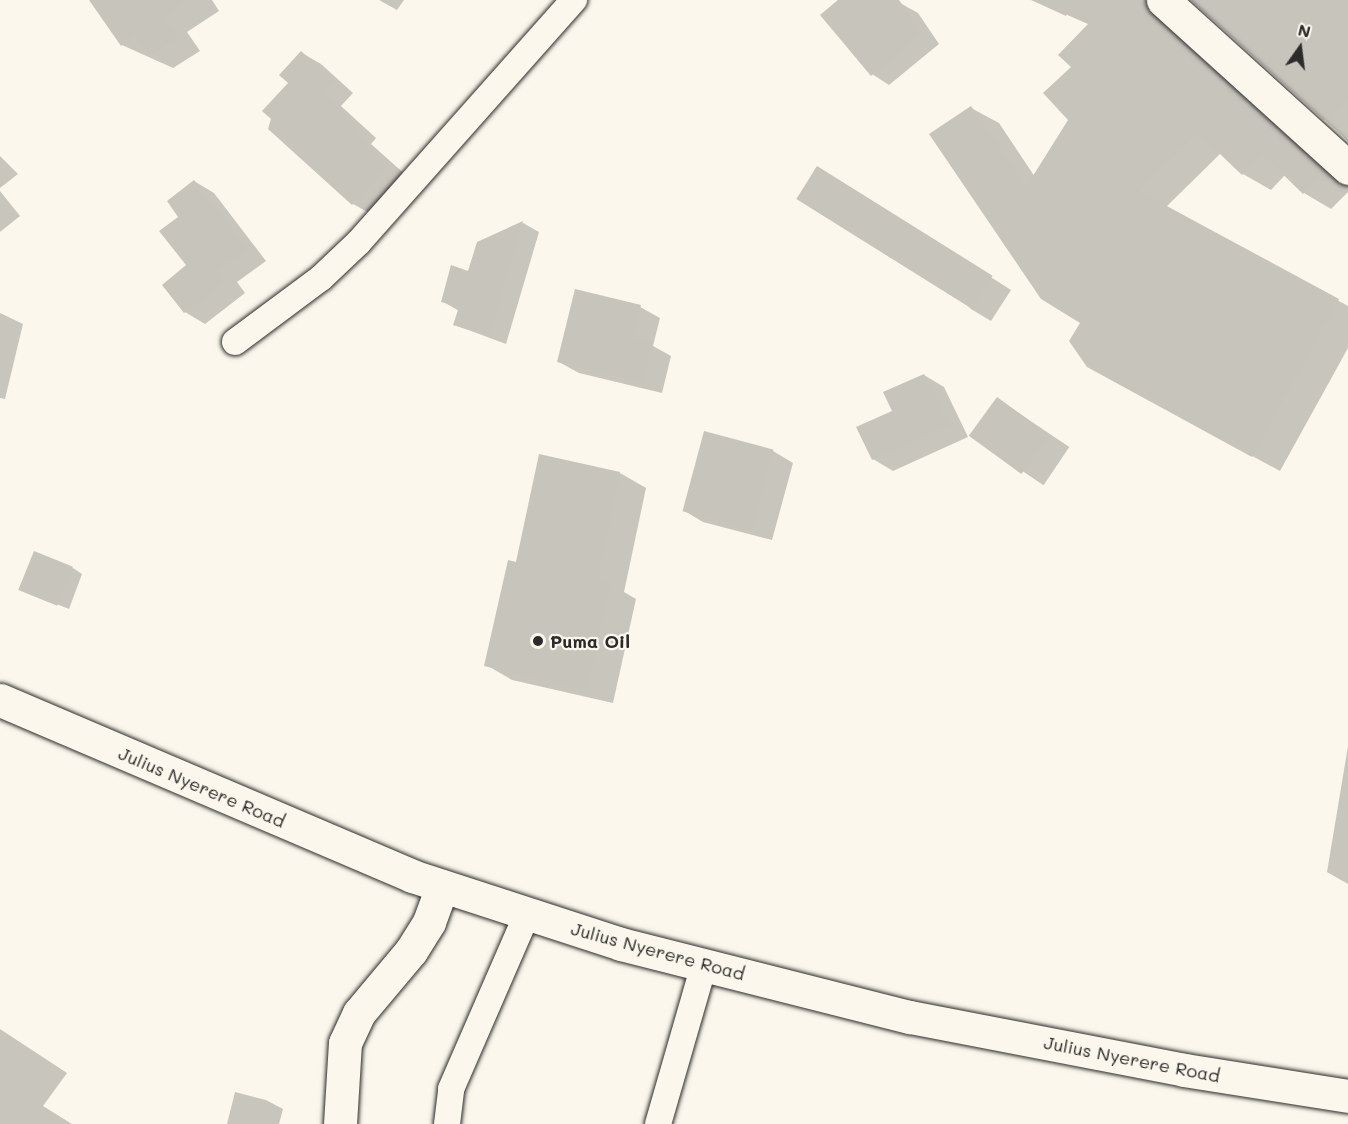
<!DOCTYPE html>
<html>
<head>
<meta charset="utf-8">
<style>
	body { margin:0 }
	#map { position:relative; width:1348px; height:1124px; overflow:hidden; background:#fbf7ec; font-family:Mali,sans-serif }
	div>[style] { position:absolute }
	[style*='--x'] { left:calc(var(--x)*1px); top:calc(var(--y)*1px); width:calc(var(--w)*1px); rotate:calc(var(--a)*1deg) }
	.shadow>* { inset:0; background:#0003; transform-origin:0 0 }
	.building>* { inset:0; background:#c7c4bc; transform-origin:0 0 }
	.roads { filter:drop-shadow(0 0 2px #2b2b2b) drop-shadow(0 0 2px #2b2b2b) }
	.service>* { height:26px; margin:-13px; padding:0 13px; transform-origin:13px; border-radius:13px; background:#fbf7ec }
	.minor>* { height:33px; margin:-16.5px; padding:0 16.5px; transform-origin:16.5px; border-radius:16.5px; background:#fbf7ec }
	.trunk>* { height:33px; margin:-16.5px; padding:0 16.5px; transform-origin:16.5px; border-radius:16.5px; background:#fbf7ec }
	.dots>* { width:16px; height:16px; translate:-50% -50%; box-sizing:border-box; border:3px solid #fbf7ec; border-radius:50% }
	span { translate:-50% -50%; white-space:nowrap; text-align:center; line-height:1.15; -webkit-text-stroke:4.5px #fbf7ec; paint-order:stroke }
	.poi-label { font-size:18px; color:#2b2b2b; font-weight:700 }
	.left { translate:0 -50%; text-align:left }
	.street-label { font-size:18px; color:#2b2b2b }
	.north { position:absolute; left:1270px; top:18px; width:60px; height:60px; -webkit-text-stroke:4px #fbf7ec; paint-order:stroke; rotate:14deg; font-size:16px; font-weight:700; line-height:24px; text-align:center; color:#2b2b2b }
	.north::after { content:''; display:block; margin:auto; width:21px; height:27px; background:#2b2b2b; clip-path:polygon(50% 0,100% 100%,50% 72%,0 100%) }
</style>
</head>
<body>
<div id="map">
	<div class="shadow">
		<div style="clip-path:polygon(91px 0,212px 0,219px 11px,187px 32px,200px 51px,173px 68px,122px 45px)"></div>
		<div style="clip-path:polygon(379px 0,404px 0,397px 10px)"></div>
		<div style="clip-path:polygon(837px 0,900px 3px,918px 13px,939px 44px,889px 85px,872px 74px)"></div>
		<div style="clip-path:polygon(1031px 0,1073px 0,1066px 16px)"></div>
		<div style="clip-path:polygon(1114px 0,1183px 0,1178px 31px,1348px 186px,1348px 192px,1331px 209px,1304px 193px,1285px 175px,1271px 190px,1243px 174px,1221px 153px,1166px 207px,1348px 306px,1348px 348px,1280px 471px,1116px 382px,971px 108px,999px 123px,1035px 177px,1070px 119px,1073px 67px)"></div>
		<div style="clip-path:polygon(1193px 0,1348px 0,1348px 141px)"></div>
		<div style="clip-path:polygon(302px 53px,321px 64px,353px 93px,341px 106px,376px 138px,371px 144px,408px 177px,373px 215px,353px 204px,290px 83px)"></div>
		<div style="clip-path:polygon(0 156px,18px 174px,0 188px)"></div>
		<div style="clip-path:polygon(837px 179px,1011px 290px,991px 321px,971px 309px)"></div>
		<div style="clip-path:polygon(194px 181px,214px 193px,266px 261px,237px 282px,245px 293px,205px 324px,185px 312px,188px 266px,181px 217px)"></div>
		<div style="clip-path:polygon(0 191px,20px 216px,0 232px)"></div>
		<div style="clip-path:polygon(523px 223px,539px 232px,506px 344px,455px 325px,459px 311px,442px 301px,469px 273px,478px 243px)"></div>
		<div style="clip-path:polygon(640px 307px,660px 318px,653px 346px,671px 356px,662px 393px,579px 373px,559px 362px)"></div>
		<div style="clip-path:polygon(0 313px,23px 324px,5px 399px,0 398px)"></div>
		<div style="clip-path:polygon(924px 375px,944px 387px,968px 437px,893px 471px,873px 459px,894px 412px)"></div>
		<div style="left:998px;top:399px;width:86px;height:46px;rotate:34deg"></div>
		<div style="clip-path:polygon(773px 451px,793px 463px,772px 540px,703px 522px,683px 510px)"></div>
		<div style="clip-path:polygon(540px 456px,620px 473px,646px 488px,624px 592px,636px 599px,613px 703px,512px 680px,486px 665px,517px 564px)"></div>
		<div style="clip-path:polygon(73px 568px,82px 574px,69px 609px,21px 590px)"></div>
		<div style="clip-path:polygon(1348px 746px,1348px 884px,1327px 872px)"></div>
		<div style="clip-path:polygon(0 1029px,67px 1073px,43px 1106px,72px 1124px,0 1124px)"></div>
		<div style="clip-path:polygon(235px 1092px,266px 1100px,283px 1109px,279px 1124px,227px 1124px)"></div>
	</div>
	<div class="building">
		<div style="clip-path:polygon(89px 0,189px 0,164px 17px,178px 37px,149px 56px,135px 36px,121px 46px)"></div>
		<div style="clip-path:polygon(838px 0,899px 0,922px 33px,871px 76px,820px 15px)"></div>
		<div style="clip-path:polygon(1033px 0,1145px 0,1150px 14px,1325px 172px,1303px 194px,1262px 154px,1242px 175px,1198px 133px,1139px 191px,1339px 299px,1252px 457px,1087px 367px,1069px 341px,1080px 323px,1041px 299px,929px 134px,971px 106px,1026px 187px,1068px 120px,1043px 93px,1071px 67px,1058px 55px,1088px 24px)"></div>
		<div style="clip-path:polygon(1191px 0,1348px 0,1348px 98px,1324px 120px)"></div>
		<div style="clip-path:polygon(301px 51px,334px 81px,322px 93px,357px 126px,352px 131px,389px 165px,352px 205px,268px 129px,271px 119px,262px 111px,288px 83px,279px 75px)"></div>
		<div style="left:817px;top:166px;width:207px;height:39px;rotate:32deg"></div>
		<div style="clip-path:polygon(194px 180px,247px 249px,218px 270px,226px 281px,184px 313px,162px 285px,186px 265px,159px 231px,178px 217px,167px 201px)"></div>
		<div style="clip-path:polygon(523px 221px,489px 336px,453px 325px,459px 307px,441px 302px,451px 265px,468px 271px,477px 242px)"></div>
		<div style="clip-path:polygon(575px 289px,641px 305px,633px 338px,652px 343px,642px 383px,557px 362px)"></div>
		<div style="clip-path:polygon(924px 374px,949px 425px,872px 460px,856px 427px,892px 411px,883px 392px)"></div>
		<div style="left:997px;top:397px;width:65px;height:48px;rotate:36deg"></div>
		<div style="left:704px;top:431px;width:72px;height:83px;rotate:15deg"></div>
		<div style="clip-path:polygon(539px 454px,620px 472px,597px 580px,610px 583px,587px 690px,484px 666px,508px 560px,516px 562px)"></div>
		<div style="left:34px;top:551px;width:42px;height:42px;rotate:22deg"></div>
	</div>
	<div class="roads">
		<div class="service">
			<div style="--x:235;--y:342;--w:107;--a:-36.7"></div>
			<div style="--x:321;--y:278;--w:52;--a:-43.5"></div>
			<div style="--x:359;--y:242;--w:324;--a:-48.4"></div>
			<div style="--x:447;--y:1124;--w:35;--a:-83"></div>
			<div style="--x:451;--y:1089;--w:191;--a:-66.5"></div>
			<div style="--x:658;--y:1124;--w:166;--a:-73.9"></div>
		</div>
		<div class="minor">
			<div style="--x:1163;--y:0;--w:250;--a:42.2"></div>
			<div style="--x:340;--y:1124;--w:81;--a:-86.5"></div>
			<div style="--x:345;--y:1043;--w:33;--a:-65"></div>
			<div style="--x:359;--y:1013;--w:81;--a:-50"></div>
			<div style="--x:411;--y:951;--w:34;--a:-58"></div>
			<div style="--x:429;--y:922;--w:38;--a:-70"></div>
		</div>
		<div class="trunk">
			<div style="--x:0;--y:700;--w:448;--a:23.1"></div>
			<div style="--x:412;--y:876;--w:220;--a:18"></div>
			<div style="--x:621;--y:944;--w:298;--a:14.2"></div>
			<div style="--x:910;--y:1017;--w:279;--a:10.9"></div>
			<div style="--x:1184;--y:1070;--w:166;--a:9"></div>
		</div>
	</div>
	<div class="dots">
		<div style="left:538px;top:641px;background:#2b2b2b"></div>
	</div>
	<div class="poi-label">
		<span class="left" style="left:550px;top:641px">Puma Oil</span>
	</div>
	<div class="street-label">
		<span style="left:202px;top:787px;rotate:23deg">Julius Nyerere Road</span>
		<span style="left:658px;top:951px;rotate:15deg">Julius Nyerere Road</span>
		<span style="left:1132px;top:1059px;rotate:11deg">Julius Nyerere Road</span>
	</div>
	<div class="north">N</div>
</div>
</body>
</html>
